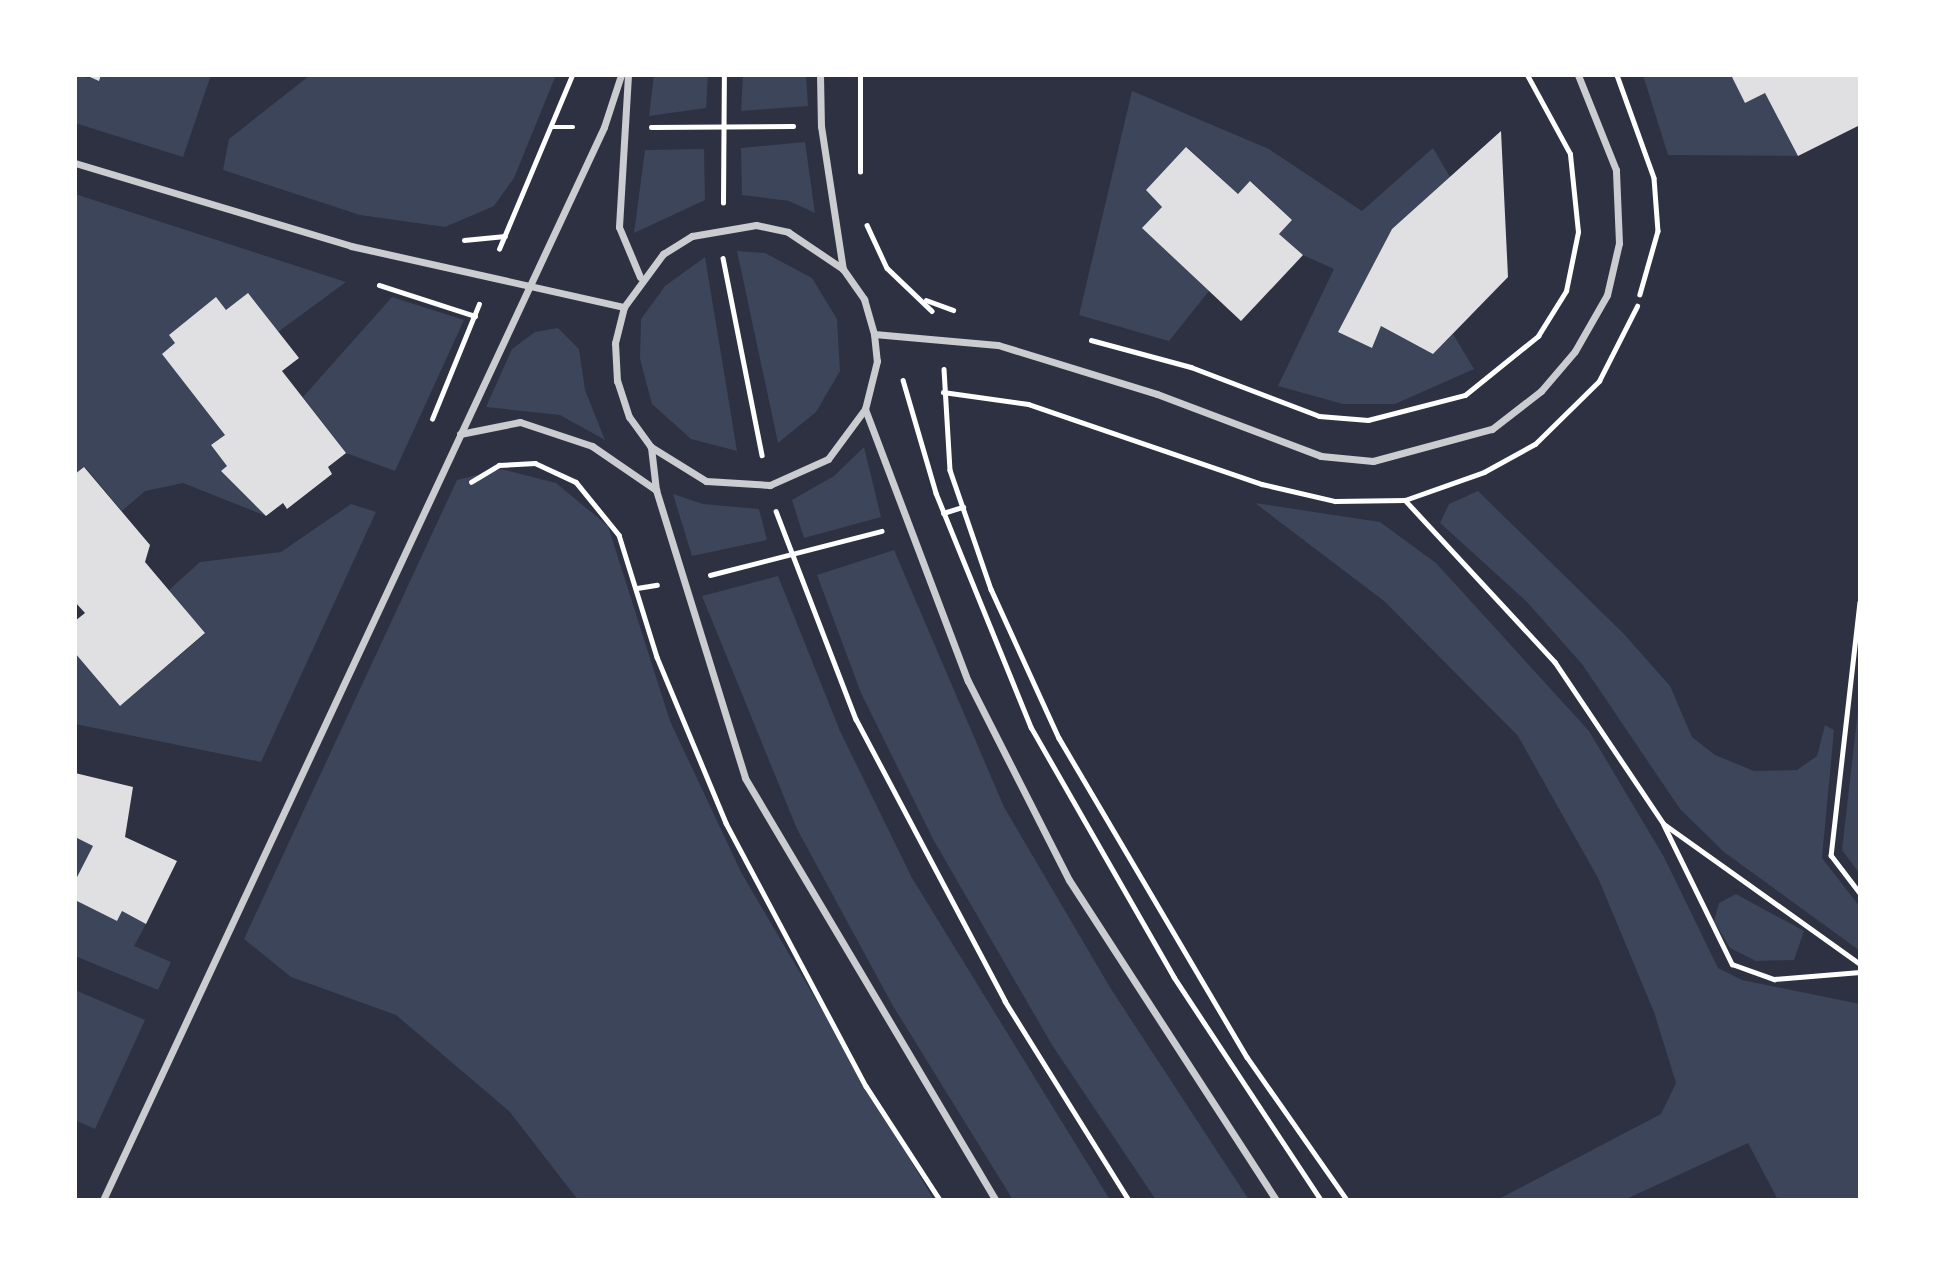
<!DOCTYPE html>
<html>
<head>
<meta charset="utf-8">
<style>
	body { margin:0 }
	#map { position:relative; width:1935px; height:1275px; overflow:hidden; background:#2d3142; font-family:"Titillium Web",sans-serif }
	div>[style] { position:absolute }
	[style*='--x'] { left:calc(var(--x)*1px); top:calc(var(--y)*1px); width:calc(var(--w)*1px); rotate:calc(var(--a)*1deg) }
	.green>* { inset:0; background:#3c4559 }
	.building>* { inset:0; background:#e0e0e3 }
	.path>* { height:4.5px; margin:-2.25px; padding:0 2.25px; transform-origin:2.25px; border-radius:2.25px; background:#fff }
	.minor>* { height:7px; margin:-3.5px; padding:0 3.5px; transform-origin:3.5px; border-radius:3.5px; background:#caccd0 }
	span { translate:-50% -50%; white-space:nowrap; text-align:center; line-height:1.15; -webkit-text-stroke:7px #fff; paint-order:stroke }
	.frame { position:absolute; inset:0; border:77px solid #fff; pointer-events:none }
</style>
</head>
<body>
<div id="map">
	<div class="green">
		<div style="clip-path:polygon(75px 75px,99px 80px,101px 75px,211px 75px,183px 157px,75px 123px)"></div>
		<div style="clip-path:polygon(310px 75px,556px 75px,514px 178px,494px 206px,445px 227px,360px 215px,223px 170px,229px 139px)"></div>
		<div style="clip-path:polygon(654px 75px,708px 75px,706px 108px,649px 116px)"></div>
		<div style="clip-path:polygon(743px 75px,806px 75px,808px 106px,741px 111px)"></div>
		<div style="clip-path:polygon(1643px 75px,1731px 75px,1745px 102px,1765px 93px,1798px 156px,1668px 155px)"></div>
		<div style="clip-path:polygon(1132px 91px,1269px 149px,1362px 211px,1433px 148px,1450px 177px,1392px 229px,1338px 332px,1372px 348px,1381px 326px,1433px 354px,1453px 334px,1474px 369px,1395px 404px,1343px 404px,1278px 386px,1334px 269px,1303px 255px,1279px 234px,1292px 220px,1251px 181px,1238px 194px,1187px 147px,1146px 190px,1162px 207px,1143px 228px,1209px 291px,1169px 341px,1079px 315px)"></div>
		<div style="clip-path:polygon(805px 142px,815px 213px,789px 201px,742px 195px,741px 148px)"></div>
		<div style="clip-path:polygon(704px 149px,705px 200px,634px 233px,645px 150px)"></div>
		<div style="clip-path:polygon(75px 194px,346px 282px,278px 332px,226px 310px,216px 298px,169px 335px,175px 343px,162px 354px,225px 435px,211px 445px,227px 466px,221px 471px,266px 516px,183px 483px,145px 491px,122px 511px,85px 467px,75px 474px)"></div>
		<div style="clip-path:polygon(737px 251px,765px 253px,812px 278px,837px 319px,840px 371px,816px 412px,778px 443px)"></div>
		<div style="clip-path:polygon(705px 257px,737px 451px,691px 439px,652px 404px,640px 359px,641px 319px,665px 286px)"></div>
		<div style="clip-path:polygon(392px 297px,464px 320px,395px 471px,346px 453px,303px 397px)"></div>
		<div style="clip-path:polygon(558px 328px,579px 349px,585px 390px,605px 440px,560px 415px,486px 407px,512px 349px,535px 332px)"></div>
		<div style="clip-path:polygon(864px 447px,881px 517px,804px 538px,792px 500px,834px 476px)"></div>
		<div style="clip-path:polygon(501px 469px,556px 483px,608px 526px,670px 721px,742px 874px,934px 1200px,578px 1200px,509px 1111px,396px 1015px,291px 977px,244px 939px,457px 480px)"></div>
		<div style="clip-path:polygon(1478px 491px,1624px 634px,1670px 686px,1692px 737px,1715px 755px,1754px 771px,1797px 770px,1817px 756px,1825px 725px,1834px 730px,1822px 858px,1860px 907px,1860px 951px,1724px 852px,1680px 809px,1582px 664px,1527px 602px,1440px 523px,1449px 504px)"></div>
		<div style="clip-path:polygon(673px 494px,703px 504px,759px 509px,767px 540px,692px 556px)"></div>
		<div style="clip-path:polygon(1255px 503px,1380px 522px,1436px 563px,1589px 731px,1664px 857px,1718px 968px,1742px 980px,1860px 1004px,1860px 1200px,1778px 1200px,1748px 1143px,1624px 1200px,1497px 1200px,1661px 1114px,1676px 1083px,1654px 1012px,1598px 878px,1518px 736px,1384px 601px)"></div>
		<div style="clip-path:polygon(351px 504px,376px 512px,261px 762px,75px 724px,75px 653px,120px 706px,205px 634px,169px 590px,200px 562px,281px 552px)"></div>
		<div style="clip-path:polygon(894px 550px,1004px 807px,1111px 989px,1249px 1200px,1156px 1200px,1052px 1045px,933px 839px,861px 693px,817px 575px)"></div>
		<div style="clip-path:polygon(778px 576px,840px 731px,912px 878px,1110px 1200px,1013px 1200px,893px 1006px,797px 829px,702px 596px)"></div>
		<div style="clip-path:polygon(1860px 692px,1860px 874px,1842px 850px)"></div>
		<div style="clip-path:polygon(75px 837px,93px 846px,75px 881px)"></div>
		<div style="clip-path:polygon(1736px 894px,1804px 931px,1794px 960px,1756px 961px,1730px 948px,1714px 921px,1719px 903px)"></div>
		<div style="clip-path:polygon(75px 900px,117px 921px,122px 911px,146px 924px,134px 946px,171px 962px,158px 990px,75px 956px)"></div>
		<div style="clip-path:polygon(75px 990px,145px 1020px,95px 1129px,75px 1120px)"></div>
	</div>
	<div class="building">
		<div style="clip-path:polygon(85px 75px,101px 75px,99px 81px)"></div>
		<div style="clip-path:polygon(1731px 75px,1860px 75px,1860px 125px,1798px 156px,1765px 93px,1745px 103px)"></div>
		<div style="clip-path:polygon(1501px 131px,1508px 277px,1433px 354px,1381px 326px,1372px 348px,1338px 332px,1392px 229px)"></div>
		<div style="clip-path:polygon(1186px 147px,1238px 194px,1250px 181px,1292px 220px,1279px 234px,1303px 255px,1241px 321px,1142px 228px,1162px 207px,1146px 190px)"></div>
		<div style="clip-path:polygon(248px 293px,299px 358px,282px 371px,346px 453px,328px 467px,332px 474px,287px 509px,283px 503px,266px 516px,221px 471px,227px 466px,211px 445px,225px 435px,162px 354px,175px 343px,169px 335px,216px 297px,226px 310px)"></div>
		<div style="clip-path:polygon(84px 467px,150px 545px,145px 562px,205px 633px,120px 706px,75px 653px,75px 621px,85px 613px,75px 602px,75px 474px)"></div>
		<div style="clip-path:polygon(75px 773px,133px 787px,125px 837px,177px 861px,146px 924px,122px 911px,117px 921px,75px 900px,75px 881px,93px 846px,75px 837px)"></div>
	</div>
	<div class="path">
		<div style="--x:1617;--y:75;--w:109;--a:70.2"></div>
		<div style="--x:1654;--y:178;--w:53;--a:85.7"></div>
		<div style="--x:1658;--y:231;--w:66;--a:105.9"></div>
		<div style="--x:551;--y:127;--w:22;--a:0"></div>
		<div style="--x:651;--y:127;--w:142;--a:-0.4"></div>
		<div style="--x:860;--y:172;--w:97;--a:-90"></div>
		<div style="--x:723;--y:203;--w:128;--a:-89.6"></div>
		<div style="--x:867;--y:225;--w:47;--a:65.1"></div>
		<div style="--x:887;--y:268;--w:62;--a:43.7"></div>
		<div style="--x:464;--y:240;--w:41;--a:-5.6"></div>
		<div style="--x:499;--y:249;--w:189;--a:-67.2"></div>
		<div style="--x:723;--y:258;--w:201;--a:78.8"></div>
		<div style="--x:379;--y:285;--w:101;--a:17.9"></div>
		<div style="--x:926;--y:300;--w:29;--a:20"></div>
		<div style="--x:1091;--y:340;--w:104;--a:15.1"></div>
		<div style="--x:1191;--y:367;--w:137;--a:20.9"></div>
		<div style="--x:1319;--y:416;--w:49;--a:4.7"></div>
		<div style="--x:1368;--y:420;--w:100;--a:-14.5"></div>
		<div style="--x:1465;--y:395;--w:94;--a:-38.9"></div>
		<div style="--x:1538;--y:336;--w:53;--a:-58.1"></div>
		<div style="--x:1566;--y:291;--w:60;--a:-78.5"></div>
		<div style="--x:1578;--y:232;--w:78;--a:-95.9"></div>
		<div style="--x:1570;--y:154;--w:90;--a:-118.6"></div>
		<div style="--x:944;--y:369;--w:101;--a:86.6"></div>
		<div style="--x:950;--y:470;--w:126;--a:71"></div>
		<div style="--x:991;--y:589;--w:164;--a:65.5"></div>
		<div style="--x:1059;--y:738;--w:370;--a:59.5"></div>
		<div style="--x:1247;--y:1057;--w:174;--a:55"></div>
		<div style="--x:903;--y:380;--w:118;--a:73.7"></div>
		<div style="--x:936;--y:493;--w:253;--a:67.9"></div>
		<div style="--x:1031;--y:727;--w:288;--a:60.2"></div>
		<div style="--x:1174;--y:977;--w:267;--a:56.6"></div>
		<div style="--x:943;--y:392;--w:86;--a:8"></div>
		<div style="--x:1028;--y:404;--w:247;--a:18.9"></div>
		<div style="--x:1262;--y:484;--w:75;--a:13.1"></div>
		<div style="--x:1335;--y:501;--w:70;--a:-0.8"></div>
		<div style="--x:1405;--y:500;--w:84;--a:-19.5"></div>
		<div style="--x:1484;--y:472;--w:58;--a:-28.8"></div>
		<div style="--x:1535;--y:444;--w:90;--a:-44.5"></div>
		<div style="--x:1599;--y:381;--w:84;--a:-63.1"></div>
		<div style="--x:432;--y:419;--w:124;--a:-67.8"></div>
		<div style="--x:471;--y:482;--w:33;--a:-31"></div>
		<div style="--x:499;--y:465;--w:36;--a:-3"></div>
		<div style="--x:535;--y:463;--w:45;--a:24.9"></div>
		<div style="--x:576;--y:482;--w:68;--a:50.9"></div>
		<div style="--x:619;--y:535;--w:128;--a:72.7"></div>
		<div style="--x:657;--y:657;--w:180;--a:67.4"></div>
		<div style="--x:726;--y:823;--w:298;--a:62"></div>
		<div style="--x:866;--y:1086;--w:136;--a:57"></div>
		<div style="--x:1405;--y:500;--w:221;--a:47.2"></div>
		<div style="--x:1555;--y:662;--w:195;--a:56.1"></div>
		<div style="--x:1664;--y:824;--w:241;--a:35.5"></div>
		<div style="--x:776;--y:511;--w:223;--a:69"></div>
		<div style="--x:856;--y:719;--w:319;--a:62.1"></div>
		<div style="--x:1005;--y:1001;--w:234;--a:58.1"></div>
		<div style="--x:943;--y:513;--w:21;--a:-17"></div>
		<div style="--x:710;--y:575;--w:177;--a:-14.4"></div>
		<div style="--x:637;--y:588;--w:20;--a:-9"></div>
		<div style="--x:1860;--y:602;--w:255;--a:96.5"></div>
		<div style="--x:1831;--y:855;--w:48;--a:52.7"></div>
		<div style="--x:1664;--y:825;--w:155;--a:63.9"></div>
		<div style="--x:1732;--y:964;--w:45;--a:19.7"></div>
		<div style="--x:1774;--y:979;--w:86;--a:-4.7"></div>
	</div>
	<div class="minor">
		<div style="--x:628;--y:75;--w:152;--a:93.4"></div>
		<div style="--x:619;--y:227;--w:54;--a:67.2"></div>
		<div style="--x:820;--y:75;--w:51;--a:88.9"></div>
		<div style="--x:821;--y:126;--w:145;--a:81.3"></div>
		<div style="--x:843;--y:269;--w:37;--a:55"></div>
		<div style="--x:864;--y:299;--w:36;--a:74"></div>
		<div style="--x:874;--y:334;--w:27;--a:84"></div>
		<div style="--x:877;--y:361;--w:49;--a:104"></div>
		<div style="--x:865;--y:409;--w:62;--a:126.5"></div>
		<div style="--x:828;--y:459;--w:64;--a:155.9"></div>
		<div style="--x:770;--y:485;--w:64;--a:-176.4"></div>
		<div style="--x:706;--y:481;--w:65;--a:-148.3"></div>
		<div style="--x:651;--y:447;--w:37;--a:-126"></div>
		<div style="--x:629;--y:417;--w:38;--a:-108"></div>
		<div style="--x:617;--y:381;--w:38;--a:-93"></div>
		<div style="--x:615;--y:343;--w:37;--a:-76"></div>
		<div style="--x:624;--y:307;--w:66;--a:-53.7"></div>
		<div style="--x:663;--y:254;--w:34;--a:-32"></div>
		<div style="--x:692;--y:236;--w:65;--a:-9.8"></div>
		<div style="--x:756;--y:225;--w:33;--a:12"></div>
		<div style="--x:788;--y:232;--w:66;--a:33.9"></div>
		<div style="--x:75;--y:163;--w:288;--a:16.7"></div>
		<div style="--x:351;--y:246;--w:280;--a:12.6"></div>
		<div style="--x:874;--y:334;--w:124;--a:5.1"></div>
		<div style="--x:998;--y:345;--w:166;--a:17.1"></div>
		<div style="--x:1157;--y:394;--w:175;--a:20.7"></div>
		<div style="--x:1321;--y:456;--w:52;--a:5.5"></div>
		<div style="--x:1373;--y:461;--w:123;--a:-15.1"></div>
		<div style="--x:1492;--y:429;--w:62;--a:-37.8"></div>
		<div style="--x:1541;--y:391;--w:52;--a:-49.6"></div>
		<div style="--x:1575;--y:351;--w:64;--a:-60.3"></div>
		<div style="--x:1607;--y:295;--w:53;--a:-77"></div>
		<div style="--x:1619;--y:243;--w:73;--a:-92.4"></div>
		<div style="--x:1616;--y:170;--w:102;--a:-111.8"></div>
		<div style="--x:865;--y:409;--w:291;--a:69.3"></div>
		<div style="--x:968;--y:681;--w:223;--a:63.1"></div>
		<div style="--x:1069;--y:880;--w:381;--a:57.1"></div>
		<div style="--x:460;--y:434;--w:61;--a:-11.3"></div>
		<div style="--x:520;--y:422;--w:76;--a:18.4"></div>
		<div style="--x:592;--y:446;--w:78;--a:34.5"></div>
		<div style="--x:651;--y:447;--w:43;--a:83.4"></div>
		<div style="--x:656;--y:490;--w:301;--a:72.8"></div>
		<div style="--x:745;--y:778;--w:491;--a:59.3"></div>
		<div style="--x:103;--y:1200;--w:1184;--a:-64.97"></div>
		<div style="--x:604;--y:127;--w:55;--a:-71.9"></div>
	</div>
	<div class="frame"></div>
</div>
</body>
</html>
